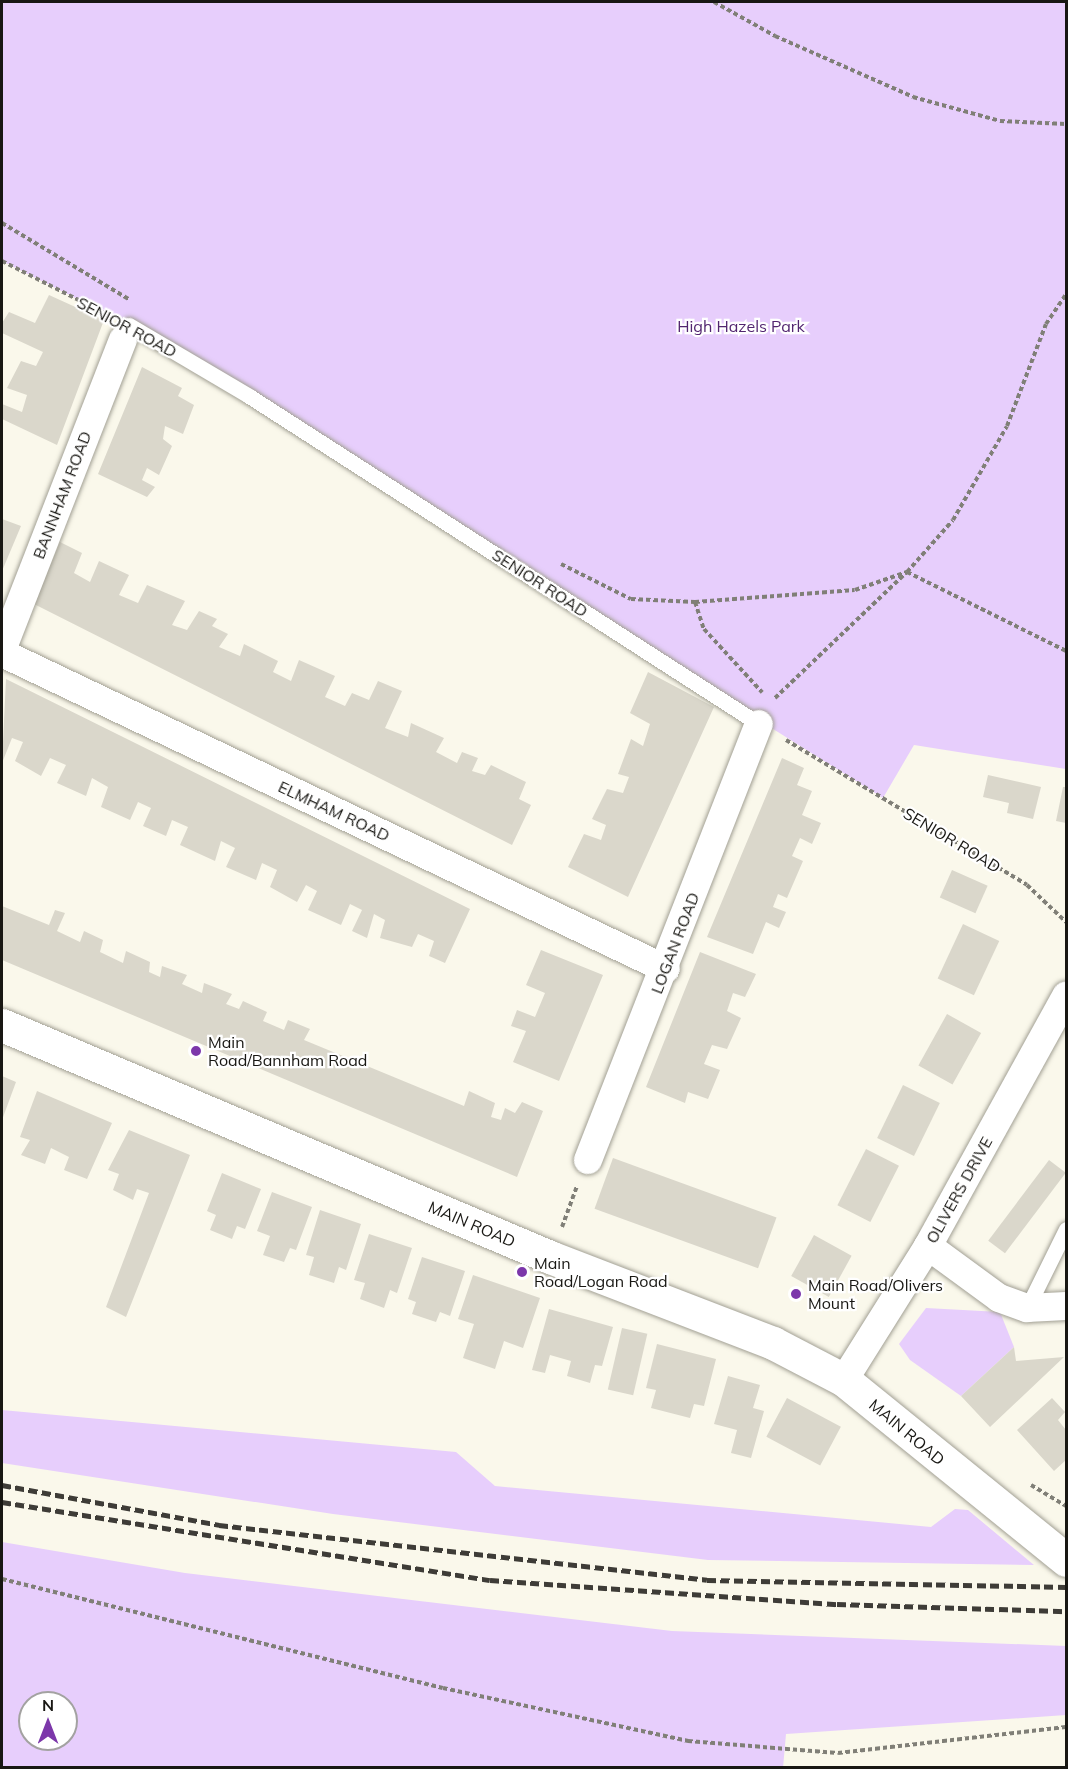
<!DOCTYPE html>
<html>
<head>
<meta charset="utf-8">
<style>
	body { margin:0 }
	#map { position:relative; width:1068px; height:1769px; overflow:hidden; background:#faf8eb; font-family:Mulish,sans-serif }
	div>[style] { position:absolute }
	[style*='--x'] { left:calc(var(--x)*1px); top:calc(var(--y)*1px); width:calc(var(--w)*1px); rotate:calc(var(--a)*1deg) }
	.green>* { inset:0; background:#e7cefc }
	.building>* { inset:0; background:#dad7cb; transform-origin:0 0 }
	.path>* { height:4px; margin-top:-2px; transform-origin:0; background:repeating-linear-gradient(90deg,#807f77 0 4.5px,transparent 0 7.5px) }
	.roads { filter:drop-shadow(0 0 2px #a2a094) drop-shadow(0 0 2px #a2a094) }
	.service>* { height:15px; margin:-7.5px; padding:0 7.5px; transform-origin:7.5px; border-radius:7.5px; background:#fff }
	.minor>* { height:28px; margin:-14px; padding:0 14px; transform-origin:14px; border-radius:14px; background:#fff }
	.secondary>* { height:33px; margin:-16.5px; padding:0 16.5px; transform-origin:16.5px; border-radius:16.5px; background:#fff }
	.rail>* { height:4.5px; margin-top:-2.25px; transform-origin:0; background:repeating-linear-gradient(90deg,#3e3c37 0 9px,transparent 0 13.5px) }
	.dots>* { width:16px; height:16px; translate:-50% -50%; box-sizing:border-box; border:3px solid #fff; border-radius:50% }
	span { translate:-50% -50%; white-space:nowrap; text-align:center; line-height:1.15; -webkit-text-stroke:4.5px #fff; paint-order:stroke }
	.park-label { font-size:16px; color:#522570 }
	.street-label { font-size:16px; color:#181713 }
	.poi-label { font-size:16px; color:#181713 }
	.left { translate:0 -50%; text-align:left }
	.frame { position:absolute; inset:0; border:3px solid #181713; pointer-events:none }
	.north { position:absolute; left:18px; top:1691px; width:60px; height:60px; box-sizing:border-box; background:#fff; border:2px solid #a3a2a1; border-radius:50%; rotate:0deg; font-size:16px; font-weight:700; line-height:24px; text-align:center; color:#181713 }
	.north::after { content:''; display:block; margin:auto; width:21px; height:27px; background:#7c37aa; clip-path:polygon(50% 0,100% 100%,50% 72%,0 100%) }
</style>
</head>
<body>
<div id="map">
	<div class="green">
		<div style="clip-path:polygon(2px 2px,1066px 2px,1066px 769px,914px 745px,883px 798px,129px 325px,2px 261px)"></div>
		<div style="clip-path:polygon(926px 1308px,1000px 1312px,1014px 1347px,961px 1396px,910px 1360px,899px 1344px)"></div>
		<div style="clip-path:polygon(2px 1410px,456px 1452px,495px 1486px,931px 1527px,955px 1509px,968px 1510px,1034px 1565px,708px 1560px,333px 1514px,2px 1463px)"></div>
		<div style="clip-path:polygon(evenodd,2px 1542px,185px 1573px,672px 1631px,1066px 1646px,1066px 1715px,786px 1734px,783px 1768px,2px 1767px,2px 1542px,30px 1703px,66px 1703px,66px 1739px,30px 1739px,30px 1703px)"></div>
	</div>
	<div class="building">
		<div style="clip-path:polygon(49px 295px,104px 320px,57px 445px,2px 419px,2px 404px,22px 412px,27px 395px,7px 388px,21px 361px,36px 366px,43px 352px,2px 333px,2px 323px,9px 312px,35px 323px)"></div>
		<div style="clip-path:polygon(142px 367px,182px 388px,178px 396px,194px 405px,183px 434px,165px 426px,163px 439px,172px 446px,159px 475px,147px 468px,142px 480px,155px 487px,147px 497px,98px 474px)"></div>
		<div style="clip-path:polygon(2px 519px,21px 526px,2px 571px)"></div>
		<div style="clip-path:polygon(60px 542px,82px 553px,74px 573px,90px 582px,99px 561px,129px 575px,119px 595px,138px 603px,147px 585px,185px 601px,172px 625px,187px 630px,199px 611px,217px 619px,212px 626px,228px 634px,219px 647px,240px 656px,244px 644px,278px 661px,273px 672px,291px 681px,299px 660px,335px 676px,325px 697px,345px 706px,352px 693px,369px 700px,378px 681px,402px 691px,385px 728px,408px 737px,411px 723px,444px 738px,436px 752px,457px 763px,462px 752px,478px 758px,472px 771px,485px 775px,491px 765px,526px 782px,519px 799px,531px 805px,512px 845px,34px 604px)"></div>
		<div style="clip-path:polygon(648px 672px,714px 707px,628px 897px,568px 867px,584px 834px,601px 840px,606px 825px,592px 819px,607px 789px,623px 793px,629px 777px,618px 774px,631px 739px,643px 746px,650px 724px,630px 713px)"></div>
		<div style="clip-path:polygon(6px 679px,470px 909px,445px 963px,429px 956px,434px 941px,418px 934px,412px 947px,380px 938px,385px 920px,374px 914px,367px 938px,352px 931px,362px 910px,350px 904px,341px 925px,308px 910px,317px 891px,306px 885px,297px 902px,270px 887px,277px 870px,262px 863px,256px 880px,226px 867px,235px 848px,221px 841px,215px 861px,180px 845px,188px 827px,172px 820px,166px 836px,143px 826px,151px 808px,138px 802px,130px 820px,101px 807px,108px 787px,92px 778px,86px 796px,57px 783px,66px 765px,50px 758px,41px 776px,15px 761px,23px 742px,12px 738px,2px 763px)"></div>
		<div style="clip-path:polygon(782px 758px,804px 768px,797px 785px,812px 791px,802px 815px,821px 823px,812px 844px,800px 838px,792px 856px,803px 861px,787px 898px,778px 894px,773px 907px,786px 912px,779px 928px,766px 922px,753px 954px,707px 937px)"></div>
		<div style="clip-path:polygon(988px 775px,1041px 787px,1033px 819px,1007px 813px,1009px 803px,983px 797px)"></div>
		<div style="clip-path:polygon(1063px 787px,1066px 787px,1066px 823px,1056px 821px)"></div>
		<div style="left:952px;top:870px;width:39px;height:30px;rotate:24deg"></div>
		<div style="clip-path:polygon(2px 906px,49px 925px,55px 910px,65px 913px,57px 931px,80px 942px,84px 931px,103px 940px,100px 952px,123px 963px,126px 951px,150px 962px,149px 972px,160px 977px,162px 966px,187px 975px,182px 984px,202px 993px,204px 983px,232px 994px,226px 1004px,239px 1009px,243px 1001px,267px 1012px,263px 1021px,284px 1030px,288px 1020px,310px 1029px,304px 1040px,464px 1106px,469px 1091px,495px 1103px,491px 1117px,501px 1120px,505px 1108px,515px 1113px,522px 1102px,543px 1111px,517px 1177px,2px 960px)"></div>
		<div style="left:963px;top:924px;width:40px;height:60px;rotate:25deg"></div>
		<div style="clip-path:polygon(541px 950px,603px 975px,559px 1081px,513px 1062px,526px 1031px,511px 1026px,517px 1010px,535px 1017px,545px 993px,526px 985px)"></div>
		<div style="clip-path:polygon(700px 952px,756px 974px,745px 997px,733px 993px,727px 1011px,741px 1018px,727px 1049px,712px 1045px,704px 1064px,720px 1070px,708px 1099px,688px 1092px,685px 1103px,646px 1087px)"></div>
		<div style="left:947px;top:1014px;width:39px;height:59px;rotate:29deg"></div>
		<div style="clip-path:polygon(2px 1076px,16px 1082px,2px 1120px)"></div>
		<div style="left:903px;top:1085px;width:41px;height:59px;rotate:26deg"></div>
		<div style="clip-path:polygon(37px 1091px,112px 1123px,87px 1179px,64px 1170px,69px 1157px,51px 1148px,45px 1164px,21px 1155px,30px 1140px,20px 1137px)"></div>
		<div style="clip-path:polygon(129px 1130px,190px 1155px,126px 1317px,106px 1307px,149px 1193px,137px 1189px,133px 1200px,113px 1190px,119px 1174px,108px 1170px)"></div>
		<div style="left:866px;top:1149px;width:37px;height:63px;rotate:27deg"></div>
		<div style="left:613px;top:1158px;width:174px;height:54px;rotate:20deg"></div>
		<div style="left:1049px;top:1160px;width:21px;height:101px;rotate:37deg"></div>
		<div style="clip-path:polygon(222px 1173px,261px 1189px,245px 1229px,237px 1226px,232px 1239px,210px 1230px,216px 1215px,207px 1211px)"></div>
		<div style="clip-path:polygon(272px 1192px,312px 1207px,296px 1250px,290px 1248px,284px 1262px,263px 1255px,270px 1236px,257px 1231px)"></div>
		<div style="clip-path:polygon(320px 1210px,361px 1224px,346px 1270px,339px 1267px,334px 1283px,309px 1275px,314px 1257px,306px 1255px)"></div>
		<div style="clip-path:polygon(369px 1234px,412px 1248px,397px 1293px,390px 1290px,384px 1308px,360px 1299px,365px 1283px,354px 1280px)"></div>
		<div style="left:814px;top:1235px;width:43px;height:47px;rotate:29deg"></div>
		<div style="clip-path:polygon(422px 1257px,465px 1271px,450px 1316px,440px 1312px,436px 1322px,412px 1314px,416px 1302px,408px 1299px)"></div>
		<div style="clip-path:polygon(473px 1275px,540px 1298px,523px 1348px,504px 1341px,495px 1369px,463px 1358px,474px 1324px,458px 1319px)"></div>
		<div style="clip-path:polygon(549px 1309px,613px 1327px,602px 1366px,595px 1365px,590px 1383px,567px 1376px,571px 1361px,550px 1355px,545px 1373px,532px 1370px)"></div>
		<div style="left:622px;top:1328px;width:26px;height:63px;rotate:13deg"></div>
		<div style="clip-path:polygon(657px 1344px,716px 1359px,704px 1406px,694px 1404px,690px 1418px,651px 1408px,656px 1390px,646px 1388px)"></div>
		<div style="clip-path:polygon(1014px 1347px,1016px 1361px,1064px 1357px,990px 1427px,961px 1396px)"></div>
		<div style="clip-path:polygon(728px 1376px,760px 1385px,753px 1408px,764px 1411px,751px 1458px,731px 1453px,737px 1430px,714px 1424px)"></div>
		<div style="left:787px;top:1398px;width:61px;height:44px;rotate:28deg"></div>
		<div style="clip-path:polygon(1052px 1398px,1065px 1412px,1058px 1420px,1066px 1430px,1066px 1460px,1054px 1471px,1017px 1430px)"></div>
	</div>
	<div class="path">
		<div style="--x:714;--y:2;--w:70;--a:29.1"></div>
		<div style="--x:775;--y:36;--w:151;--a:23.8"></div>
		<div style="--x:913;--y:97;--w:90;--a:15.4"></div>
		<div style="--x:1000;--y:121;--w:66;--a:2.6"></div>
		<div style="--x:2;--y:223;--w:149;--a:31"></div>
		<div style="--x:2;--y:261;--w:119;--a:27"></div>
		<div style="--x:561;--y:564;--w:78;--a:26.6"></div>
		<div style="--x:631;--y:599;--w:64;--a:2.7"></div>
		<div style="--x:695;--y:602;--w:28;--a:72"></div>
		<div style="--x:704;--y:629;--w:86;--a:47.4"></div>
		<div style="--x:695;--y:602;--w:160;--a:-4.3"></div>
		<div style="--x:855;--y:590;--w:55;--a:-19.1"></div>
		<div style="--x:907;--y:572;--w:178;--a:26.4"></div>
		<div style="--x:775;--y:698;--w:182;--a:-43.7"></div>
		<div style="--x:907;--y:572;--w:69;--a:-48.5"></div>
		<div style="--x:953;--y:520;--w:108;--a:-60.1"></div>
		<div style="--x:1007;--y:426;--w:109;--a:-69.1"></div>
		<div style="--x:1046;--y:324;--w:36;--a:-56"></div>
		<div style="--x:786;--y:740;--w:281;--a:31"></div>
		<div style="--x:1027;--y:885;--w:54;--a:43.5"></div>
		<div style="--x:562;--y:1227;--w:44;--a:-69.9"></div>
		<div style="--x:1031;--y:1485;--w:41;--a:31"></div>
		<div style="--x:2;--y:1579;--w:454;--a:13.9"></div>
		<div style="--x:443;--y:1688;--w:251;--a:12.2"></div>
		<div style="--x:688;--y:1741;--w:150;--a:4.6"></div>
		<div style="--x:838;--y:1753;--w:229;--a:-6.5"></div>
	</div>
	<div class="roads">
		<div class="service">
			<div style="--x:129;--y:325;--w:139;--a:30.6"></div>
			<div style="--x:249;--y:396;--w:606;--a:32.75"></div>
			<div style="--x:1027;--y:1308;--w:88;--a:-63.7"></div>
		</div>
		<div class="minor">
			<div style="--x:2;--y:650;--w:333;--a:-68.7"></div>
			<div style="--x:2;--y:653;--w:735;--a:25.45"></div>
			<div style="--x:588;--y:1160;--w:468;--a:-68.6"></div>
			<div style="--x:928;--y:1246;--w:88;--a:36.2"></div>
			<div style="--x:999;--y:1298;--w:30;--a:20"></div>
			<div style="--x:1027;--y:1308;--w:39;--a:-3"></div>
			<div style="--x:844;--y:1380;--w:158;--a:-57.9"></div>
			<div style="--x:928;--y:1246;--w:286;--a:-61.1"></div>
		</div>
		<div class="secondary">
			<div style="--x:2;--y:1025;--w:595;--a:22.95"></div>
			<div style="--x:550;--y:1257;--w:239;--a:21.1"></div>
			<div style="--x:773;--y:1343;--w:80;--a:27.5"></div>
			<div style="--x:844;--y:1380;--w:286;--a:39"></div>
		</div>
	</div>
	<div class="rail">
		<div style="--x:2;--y:1485;--w:221;--a:10.4"></div>
		<div style="--x:219;--y:1525;--w:491;--a:6.4"></div>
		<div style="--x:707;--y:1580;--w:359;--a:1.1"></div>
		<div style="--x:2;--y:1502;--w:494;--a:9.1"></div>
		<div style="--x:490;--y:1580;--w:348;--a:4"></div>
		<div style="--x:837;--y:1604;--w:229;--a:1.8"></div>
	</div>
	<div class="dots">
		<div style="left:196px;top:1051px;background:#7c37aa"></div>
		<div style="left:522px;top:1272px;background:#7c37aa"></div>
		<div style="left:796px;top:1294px;background:#7c37aa"></div>
	</div>
	<div class="park-label">
		<span style="left:741px;top:326px">High Hazels Park</span>
	</div>
	<div class="street-label">
		<span style="left:127px;top:327px;rotate:28deg">SENIOR ROAD</span>
		<span style="left:62px;top:495px;rotate:-69deg">BANNHAM ROAD</span>
		<span style="left:540px;top:583px;rotate:33deg">SENIOR ROAD</span>
		<span style="left:334px;top:811px;rotate:25deg">ELMHAM ROAD</span>
		<span style="left:952px;top:840px;rotate:31deg">SENIOR ROAD</span>
		<span style="left:675px;top:943px;rotate:-69deg">LOGAN ROAD</span>
		<span style="left:959px;top:1190px;rotate:-61deg">OLIVERS DRIVE</span>
		<span style="left:472px;top:1224px;rotate:23deg">MAIN ROAD</span>
		<span style="left:907px;top:1432px;rotate:40deg">MAIN ROAD</span>
	</div>
	<div class="poi-label">
		<span class="left" style="left:208px;top:1051px">Main<br>Road/Bannham Road</span>
		<span class="left" style="left:534px;top:1272px">Main<br>Road/Logan Road</span>
		<span class="left" style="left:808px;top:1294px">Main Road/Olivers<br>Mount</span>
	</div>
	<div class="frame"></div>
	<div class="north">N</div>
</div>
</body>
</html>
